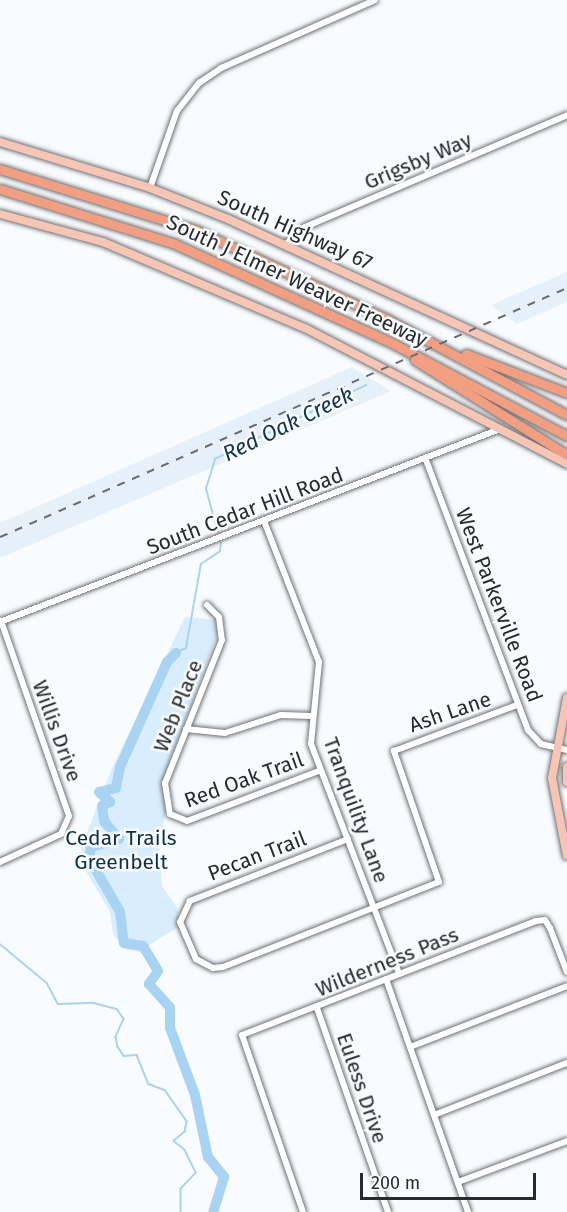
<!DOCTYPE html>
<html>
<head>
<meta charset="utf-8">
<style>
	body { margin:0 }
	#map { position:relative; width:567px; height:1212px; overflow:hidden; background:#f8fcff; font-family:"Fira Sans",sans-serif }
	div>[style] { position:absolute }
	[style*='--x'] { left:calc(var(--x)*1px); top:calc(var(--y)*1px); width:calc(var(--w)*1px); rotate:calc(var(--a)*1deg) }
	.built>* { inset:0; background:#e6f0f9 }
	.green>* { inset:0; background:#d8edfe }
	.stream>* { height:1.5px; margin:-0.75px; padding:0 0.75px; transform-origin:0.75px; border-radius:0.75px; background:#a8d3f3 }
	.river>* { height:10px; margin:-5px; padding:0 5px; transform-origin:5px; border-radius:5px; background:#a8d3f3 }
	.roads { filter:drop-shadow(0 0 2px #6f7275) drop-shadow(0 0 2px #6f7275) }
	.minor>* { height:6px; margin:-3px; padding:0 3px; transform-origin:3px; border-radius:3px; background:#fff }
	.major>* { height:8px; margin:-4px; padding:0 4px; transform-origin:4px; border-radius:4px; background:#f7c5b3 }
	.highway>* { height:9px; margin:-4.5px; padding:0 4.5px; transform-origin:4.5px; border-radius:4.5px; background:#f29e80 }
	.rail>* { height:1.5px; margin-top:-0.75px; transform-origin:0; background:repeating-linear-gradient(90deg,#686a6b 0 8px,transparent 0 16px) }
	span { translate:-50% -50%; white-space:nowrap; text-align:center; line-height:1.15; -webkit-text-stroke:5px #f8fcff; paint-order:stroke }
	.street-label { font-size:21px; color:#292a2b }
	.park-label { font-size:21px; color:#0e2f45 }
	.water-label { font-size:22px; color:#15354b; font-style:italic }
	.scale { position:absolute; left:360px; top:1173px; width:176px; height:27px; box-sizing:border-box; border:3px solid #292a2b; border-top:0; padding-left:8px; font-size:18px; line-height:21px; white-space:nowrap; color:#292a2b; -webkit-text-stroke:4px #f8fcff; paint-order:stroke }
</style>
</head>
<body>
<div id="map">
	<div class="built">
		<div style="clip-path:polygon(567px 272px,567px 302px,517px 324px,491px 305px)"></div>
		<div style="clip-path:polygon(352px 367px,391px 391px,0 558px,0 523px)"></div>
	</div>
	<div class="green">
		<div style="clip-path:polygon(185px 617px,217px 620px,219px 629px,162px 784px,166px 811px,159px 846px,162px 886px,178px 909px,178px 927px,138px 952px,125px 949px,113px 934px,110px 912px,83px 866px,81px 848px,112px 768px)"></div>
	</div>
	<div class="stream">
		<div style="--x:218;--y:533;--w:46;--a:-105.3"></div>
		<div style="--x:206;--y:489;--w:31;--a:-73"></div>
		<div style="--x:215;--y:459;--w:168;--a:-26.1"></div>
		<div style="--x:176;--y:653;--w:11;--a:-27"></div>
		<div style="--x:186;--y:648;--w:85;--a:-79.9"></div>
		<div style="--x:201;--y:564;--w:23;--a:-34"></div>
		<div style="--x:220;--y:551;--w:8;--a:-83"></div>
		<div style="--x:0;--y:944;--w:61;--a:39.7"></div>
		<div style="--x:47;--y:983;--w:24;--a:62"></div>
		<div style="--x:58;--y:1004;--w:36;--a:-2"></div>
		<div style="--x:94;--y:1003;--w:24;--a:15"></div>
		<div style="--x:117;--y:1009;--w:12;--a:55"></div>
		<div style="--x:124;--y:1019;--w:20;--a:114"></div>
		<div style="--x:116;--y:1037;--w:10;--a:79"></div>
		<div style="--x:118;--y:1047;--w:11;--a:56"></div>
		<div style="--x:124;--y:1056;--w:13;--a:-4"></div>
		<div style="--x:137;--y:1055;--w:31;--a:68"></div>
		<div style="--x:149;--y:1084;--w:17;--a:21"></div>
		<div style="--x:165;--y:1090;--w:38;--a:55"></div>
		<div style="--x:187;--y:1121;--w:11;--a:100"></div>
		<div style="--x:185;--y:1132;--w:14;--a:141"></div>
		<div style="--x:174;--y:1141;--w:14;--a:39"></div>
		<div style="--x:185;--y:1150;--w:25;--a:64"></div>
		<div style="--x:196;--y:1173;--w:22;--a:133"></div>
		<div style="--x:181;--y:1189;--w:23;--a:90"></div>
	</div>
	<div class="river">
		<div style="--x:176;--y:653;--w:13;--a:135"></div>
		<div style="--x:167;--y:662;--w:115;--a:114.1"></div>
		<div style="--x:120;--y:767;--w:21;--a:101"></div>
		<div style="--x:116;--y:788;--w:17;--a:167"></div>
		<div style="--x:99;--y:792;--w:15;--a:42"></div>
		<div style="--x:110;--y:802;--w:9;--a:153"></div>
		<div style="--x:102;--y:806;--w:15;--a:82"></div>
		<div style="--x:104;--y:821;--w:23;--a:50"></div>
		<div style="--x:119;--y:839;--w:29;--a:164"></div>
		<div style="--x:91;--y:847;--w:11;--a:100"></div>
		<div style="--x:89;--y:858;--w:62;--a:60.1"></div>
		<div style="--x:120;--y:912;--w:31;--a:83"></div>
		<div style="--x:124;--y:943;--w:19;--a:9"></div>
		<div style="--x:143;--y:946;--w:29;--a:59"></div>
		<div style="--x:158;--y:971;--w:16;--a:125"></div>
		<div style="--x:149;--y:984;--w:31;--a:48"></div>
		<div style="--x:170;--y:1007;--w:21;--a:90"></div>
		<div style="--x:170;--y:1028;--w:72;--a:69.5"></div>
		<div style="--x:195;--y:1095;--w:63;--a:78.2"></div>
		<div style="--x:208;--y:1157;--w:26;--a:51"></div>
		<div style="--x:224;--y:1177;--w:37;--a:107"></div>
	</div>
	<div class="roads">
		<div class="minor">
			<div style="--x:150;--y:188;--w:82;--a:-70.7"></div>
			<div style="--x:177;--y:111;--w:36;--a:-52"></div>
			<div style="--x:199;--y:83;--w:27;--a:-34"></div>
			<div style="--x:221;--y:68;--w:168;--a:-23.8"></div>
			<div style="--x:286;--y:244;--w:25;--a:-42"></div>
			<div style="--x:305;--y:227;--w:285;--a:-23.1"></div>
			<div style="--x:426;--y:460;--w:289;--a:69.3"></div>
			<div style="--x:528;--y:730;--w:19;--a:47"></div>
			<div style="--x:541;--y:744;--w:27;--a:13"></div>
			<div style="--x:264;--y:521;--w:151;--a:68.7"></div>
			<div style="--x:319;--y:662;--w:82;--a:95.6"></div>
			<div style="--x:311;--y:744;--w:245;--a:69"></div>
			<div style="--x:207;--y:605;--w:17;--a:45"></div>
			<div style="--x:219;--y:617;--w:23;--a:83"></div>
			<div style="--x:222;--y:640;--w:154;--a:111.7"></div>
			<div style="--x:165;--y:783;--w:31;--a:81"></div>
			<div style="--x:170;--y:814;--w:18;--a:22"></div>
			<div style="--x:187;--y:821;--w:143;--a:-20.8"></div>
			<div style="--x:0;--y:622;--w:536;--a:-21.11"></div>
			<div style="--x:186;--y:729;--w:39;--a:6"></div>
			<div style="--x:225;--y:733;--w:59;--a:-17.8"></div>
			<div style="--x:281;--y:715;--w:30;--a:2"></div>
			<div style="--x:348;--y:839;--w:170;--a:158.6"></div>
			<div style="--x:190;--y:901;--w:23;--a:115"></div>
			<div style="--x:180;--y:922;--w:40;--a:66.6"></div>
			<div style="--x:196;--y:959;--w:19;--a:28"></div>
			<div style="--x:213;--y:968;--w:10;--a:-6"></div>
			<div style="--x:223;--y:967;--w:232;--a:-21.5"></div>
			<div style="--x:439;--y:882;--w:139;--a:-109"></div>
			<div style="--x:394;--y:751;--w:131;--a:-20.5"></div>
			<div style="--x:0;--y:862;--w:67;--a:-24.7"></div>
			<div style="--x:61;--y:834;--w:20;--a:-66"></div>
			<div style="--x:69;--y:816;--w:207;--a:-109.2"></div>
			<div style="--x:386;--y:979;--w:247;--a:70.6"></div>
			<div style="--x:317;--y:1008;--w:216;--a:70.8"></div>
			<div style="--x:410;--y:1047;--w:168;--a:-21.2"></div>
			<div style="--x:434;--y:1115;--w:143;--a:-21.4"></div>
			<div style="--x:458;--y:1182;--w:116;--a:-20.6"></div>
			<div style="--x:303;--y:1212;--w:187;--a:-109"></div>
			<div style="--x:242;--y:1035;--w:315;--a:-21.2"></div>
			<div style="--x:536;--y:921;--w:9;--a:-6"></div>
			<div style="--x:545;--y:920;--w:9;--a:58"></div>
			<div style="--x:550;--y:928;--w:47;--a:68.9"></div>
		</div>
		<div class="major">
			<div style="--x:0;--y:142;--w:157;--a:17"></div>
			<div style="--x:150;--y:188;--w:84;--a:21.7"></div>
			<div style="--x:228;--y:219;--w:373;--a:24.7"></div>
			<div style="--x:0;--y:214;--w:107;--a:15.2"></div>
			<div style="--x:103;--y:242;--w:220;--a:23.1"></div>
			<div style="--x:305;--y:328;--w:295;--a:27.4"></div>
			<div style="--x:567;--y:698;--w:81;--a:100.6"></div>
			<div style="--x:552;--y:778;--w:79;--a:79.1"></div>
			<div style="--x:567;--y:767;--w:15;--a:90"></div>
		</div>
		<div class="highway">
			<div style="--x:0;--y:169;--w:205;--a:17.3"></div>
			<div style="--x:196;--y:230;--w:213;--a:25"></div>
			<div style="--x:389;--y:320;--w:202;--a:28.1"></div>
			<div style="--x:0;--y:189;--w:183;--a:17.4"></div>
			<div style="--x:175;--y:244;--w:241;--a:24.5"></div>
			<div style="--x:394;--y:344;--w:196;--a:28"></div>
			<div style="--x:466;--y:354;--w:108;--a:21.1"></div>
			<div style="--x:415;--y:360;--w:179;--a:32"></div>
		</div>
	</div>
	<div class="rail">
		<div style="--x:0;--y:537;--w:619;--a:-23.71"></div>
	</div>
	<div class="street-label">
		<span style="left:418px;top:161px;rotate:-23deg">Grigsby Way</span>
		<span style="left:295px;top:230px;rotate:24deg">South Highway 67</span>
		<span style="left:297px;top:281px;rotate:25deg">South J Elmer Weaver Freeway</span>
		<span style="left:245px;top:511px;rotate:-21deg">South Cedar Hill Road</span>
		<span style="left:499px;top:605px;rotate:69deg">West Parkerville Road</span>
		<span style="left:178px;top:706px;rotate:-68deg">Web Place</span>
		<span style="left:450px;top:712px;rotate:-19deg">Ash Lane</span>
		<span style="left:57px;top:731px;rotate:70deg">Willis Drive</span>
		<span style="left:244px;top:780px;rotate:-20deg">Red Oak Trail</span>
		<span style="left:356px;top:810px;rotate:70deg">Tranquility Lane</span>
		<span style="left:257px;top:856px;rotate:-21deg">Pecan Trail</span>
		<span style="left:387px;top:962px;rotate:-22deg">Wilderness Pass</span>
		<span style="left:362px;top:1088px;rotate:71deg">Euless Drive</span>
	</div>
	<div class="park-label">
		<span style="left:121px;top:850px">Cedar Trails<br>Greenbelt</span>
	</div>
	<div class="water-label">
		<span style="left:288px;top:424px;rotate:-26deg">Red Oak Creek</span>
	</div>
	<div class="scale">200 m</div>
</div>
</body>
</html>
